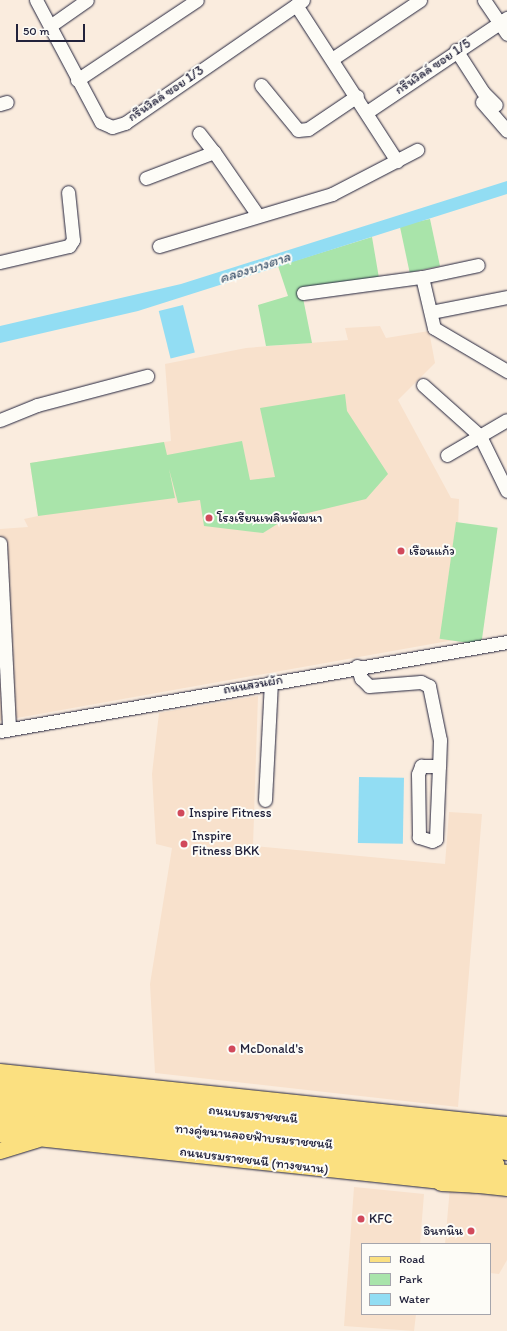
<!DOCTYPE html>
<html>
<head>
<meta charset="utf-8">
<style>
	body { margin:0 }
	#map { position:relative; width:507px; height:1331px; overflow:hidden; background:#faecde; font-family:Itim,"Playpen Sans Thai",sans-serif }
	div>[style] { position:absolute }
	[style*='--x'] { left:calc(var(--x)*1px); top:calc(var(--y)*1px); width:calc(var(--w)*1px); rotate:calc(var(--a)*1deg) }
	.built>* { inset:0; background:#f8e1cc }
	.green>* { inset:0; background:#a9e4aa; transform-origin:0 0 }
	.water>* { inset:0; background:#92ddf3; transform-origin:0 0 }
	.roads { filter:drop-shadow(0 0 1px #22223b) drop-shadow(0 0 1px #22223b) }
	.minor>* { height:13px; margin:-6.5px; padding:0 6.5px; transform-origin:6.5px; border-radius:6.5px; background:#fdfcf7 }
	.major>* { height:16px; margin:-8px; padding:0 8px; transform-origin:8px; border-radius:8px; background:#fbe080 }
	.highway>* { height:19px; margin:-9.5px; padding:0 9.5px; transform-origin:9.5px; border-radius:9.5px; background:#fbe080 }
	.dots>* { width:11px; height:11px; translate:-50% -50%; box-sizing:border-box; border:2px solid #fdfcf7; border-radius:50% }
	span { translate:-50% -50%; white-space:nowrap; text-align:center; line-height:1.15; -webkit-text-stroke:4px #fdfcf7; paint-order:stroke }
	.street-label { font-size:13px; color:#22223b }
	.poi-label { font-size:13px; color:#22223b }
	.left { translate:0 -50%; text-align:left }
	.right { translate:-100% -50%; text-align:right }
	.water-label { font-size:14px; color:#445a72; font-style:italic }
	.legend { position:absolute; left:361px; top:1243px; width:130px; height:72px; box-sizing:border-box; background:#fdfcf7; border:1px solid #a5a5ac; margin:0; padding:5px 7px; list-style:none; font-size:12px; color:#22223b }
	.legend li { display:flex; align-items:center; gap:8px; height:20px }
	.legend b { width:20px; border:1px solid #a5a5ac }
	.scale { position:absolute; left:16px; top:24px; width:69px; height:18px; box-sizing:border-box; border:2px solid #22223b; border-top:0; padding-left:5px; font-size:12px; line-height:14px; white-space:nowrap; color:#22223b; -webkit-text-stroke:3px #fdfcf7; paint-order:stroke }
</style>
</head>
<body>
<div id="map">
	<div class="built">
		<div style="clip-path:polygon(380px 326px,386px 338px,429px 331px,435px 363px,398px 400px,451px 498px,459px 499px,454px 640px,0 721px,0 529px,28px 527px,24px 519px,38px 516px,30px 463px,171px 441px,165px 364px,246px 348px,348px 340px,345px 328px)"></div>
		<div style="clip-path:polygon(258px 696px,253px 846px,445px 864px,449px 812px,482px 814px,458px 1107px,155px 1073px,150px 984px,172px 848px,156px 844px,152px 774px,159px 713px)"></div>
		<div style="clip-path:polygon(354px 1187px,424px 1194px,420px 1244px,362px 1244px,362px 1314px,416px 1314px,414px 1331px,344px 1326px)"></div>
		<div style="clip-path:polygon(450px 1187px,507px 1194px,507px 1260px,499px 1274px,490px 1273px,490px 1244px,445px 1244px)"></div>
	</div>
	<div class="green">
		<div style="left:430px;top:219px;width:48px;height:31px;rotate:78deg"></div>
		<div style="clip-path:polygon(372px 237px,380px 284px,303px 298px,312px 343px,266px 346px,258px 305px,288px 296px,278px 266px)"></div>
		<div style="clip-path:polygon(345px 394px,347px 411px,388px 474px,366px 499px,287px 518px,263px 533px,204px 526px,200px 500px,178px 503px,169px 469px,175px 498px,38px 516px,30px 463px,164px 442px,167px 455px,242px 441px,250px 480px,275px 477px,260px 408px)"></div>
		<div style="left:456px;top:522px;width:42px;height:118px;rotate:8deg"></div>
	</div>
	<div class="water">
		<div style="clip-path:polygon(507px 181px,507px 194px,138px 311px,0 343px,0 326px,181px 284px)"></div>
		<div style="left:183px;top:305px;width:49px;height:25px;rotate:76deg"></div>
		<div style="left:359px;top:777px;width:45px;height:66px;rotate:1deg"></div>
	</div>
	<div class="roads">
		<div class="minor">
			<div style="--x:36;--y:0;--w:138;--a:62"></div>
			<div style="--x:101;--y:122;--w:12;--a:24"></div>
			<div style="--x:112;--y:127;--w:14;--a:-17"></div>
			<div style="--x:125;--y:123;--w:216;--a:-34.6"></div>
			<div style="--x:484;--y:0;--w:41;--a:55.9"></div>
			<div style="--x:296;--y:5;--w:186;--a:57.1"></div>
			<div style="--x:50;--y:26;--w:45;--a:-35.1"></div>
			<div style="--x:456;--y:50;--w:50;--a:57.3"></div>
			<div style="--x:483;--y:92;--w:18;--a:45"></div>
			<div style="--x:332;--y:59;--w:106;--a:-33.8"></div>
			<div style="--x:77;--y:80;--w:144;--a:-33.7"></div>
			<div style="--x:261;--y:85;--w:58;--a:50.6"></div>
			<div style="--x:298;--y:130;--w:10;--a:-6"></div>
			<div style="--x:308;--y:129;--w:59;--a:-34"></div>
			<div style="--x:482;--y:102;--w:38;--a:49"></div>
			<div style="--x:0;--y:104;--w:7;--a:-16"></div>
			<div style="--x:367;--y:112;--w:169;--a:-33.9"></div>
			<div style="--x:199;--y:133;--w:24;--a:52"></div>
			<div style="--x:146;--y:178;--w:73;--a:-20.9"></div>
			<div style="--x:214;--y:152;--w:75;--a:55.3"></div>
			<div style="--x:159;--y:246;--w:181;--a:-16.7"></div>
			<div style="--x:332;--y:194;--w:96;--a:-27.4"></div>
			<div style="--x:0;--y:262;--w:71;--a:-13.1"></div>
			<div style="--x:69;--y:246;--w:7;--a:-56"></div>
			<div style="--x:73;--y:240;--w:48;--a:-95.9"></div>
			<div style="--x:422;--y:277;--w:52;--a:76.8"></div>
			<div style="--x:434;--y:328;--w:85;--a:30.5"></div>
			<div style="--x:303;--y:293;--w:120;--a:-7.7"></div>
			<div style="--x:422;--y:277;--w:57;--a:-12.1"></div>
			<div style="--x:431;--y:312;--w:77;--a:-11.2"></div>
			<div style="--x:423;--y:385;--w:76;--a:41.8"></div>
			<div style="--x:480;--y:436;--w:61;--a:63.9"></div>
			<div style="--x:0;--y:420;--w:40;--a:-22"></div>
			<div style="--x:37;--y:405;--w:114;--a:-14.8"></div>
			<div style="--x:447;--y:455;--w:69;--a:-30.3"></div>
			<div style="--x:0;--y:543;--w:186;--a:87.2"></div>
			<div style="--x:357;--y:666;--w:13;--a:72"></div>
			<div style="--x:361;--y:678;--w:11;--a:45"></div>
			<div style="--x:369;--y:686;--w:52;--a:-4.4"></div>
			<div style="--x:421;--y:682;--w:9;--a:27"></div>
			<div style="--x:429;--y:686;--w:55;--a:78.5"></div>
			<div style="--x:440;--y:740;--w:26;--a:92"></div>
			<div style="--x:439;--y:766;--w:73;--a:92.4"></div>
			<div style="--x:436;--y:839;--w:4;--a:153"></div>
			<div style="--x:432;--y:841;--w:14;--a:-163"></div>
			<div style="--x:419;--y:837;--w:63;--a:-90.9"></div>
			<div style="--x:418;--y:774;--w:9;--a:-69"></div>
			<div style="--x:421;--y:766;--w:18;--a:0"></div>
			<div style="--x:0;--y:731;--w:515;--a:-9.96"></div>
			<div style="--x:265;--y:800;--w:118;--a:-87.1"></div>
		</div>
		<div class="major">
			<div style="--x:0;--y:1072;--w:510;--a:5.97"></div>
			<div style="--x:0;--y:1099;--w:510;--a:5.97"></div>
			<div style="--x:0;--y:1112;--w:499;--a:6"></div>
			<div style="--x:0;--y:1134;--w:510;--a:6.08"></div>
			<div style="--x:0;--y:1151;--w:39;--a:-17"></div>
		</div>
		<div class="highway">
			<div style="--x:0;--y:1087;--w:510;--a:5.97"></div>
			<div style="--x:0;--y:1122;--w:510;--a:5.86"></div>
			<div style="--x:441;--y:1181;--w:35;--a:3"></div>
		</div>
	</div>
	<div class="dots">
		<div style="left:209px;top:518px;background:#d1495b"></div>
		<div style="left:401px;top:551px;background:#d1495b"></div>
		<div style="left:181px;top:813px;background:#d1495b"></div>
		<div style="left:184px;top:844px;background:#d1495b"></div>
		<div style="left:232px;top:1049px;background:#d1495b"></div>
		<div style="left:361px;top:1219px;background:#d1495b"></div>
		<div style="left:471px;top:1231px;background:#d1495b"></div>
	</div>
	<div class="street-label">
		<span style="left:433px;top:67px;rotate:-34deg">กรีนวิลล์ ซอย 1/5</span>
		<span style="left:166px;top:94px;rotate:-34deg">กรีนวิลล์ ซอย 1/3</span>
		<span style="left:253px;top:685px;rotate:-10deg">ถนนสวนผัก</span>
		<span style="left:253px;top:1115px;rotate:6deg">ถนนบรมราชชนนี</span>
		<span style="left:254px;top:1137px;rotate:6deg">ทางคู่ขนานลอยฟ้าบรมราชชนนี</span>
		<span style="left:254px;top:1161px;rotate:7deg">ถนนบรมราชชนนี (ทางขนาน)</span>
	</div>
	<div class="poi-label">
		<span class="left" style="left:217px;top:518px">โรงเรียนเพลินพัฒนา</span>
		<span class="left" style="left:409px;top:551px">เรือนแก้ว</span>
		<span class="left" style="left:189px;top:813px">Inspire Fitness</span>
		<span class="left" style="left:192px;top:844px">Inspire<br>Fitness BKK</span>
		<span class="left" style="left:240px;top:1049px">McDonald's</span>
		<span class="left" style="left:369px;top:1219px">KFC</span>
		<span class="right" style="left:463px;top:1231px">อินทนิน</span>
	</div>
	<div class="water-label">
		<span style="left:255px;top:268px;rotate:-18deg">คลองบางตาล</span>
	</div>
	<ul class="legend">
	<li><b style="height:5px;background:#fbe080"></b>Road</li>
	<li><b style="height:11px;background:#a9e4aa"></b>Park</li>
	<li><b style="height:11px;background:#92ddf3"></b>Water</li>
	</ul>
	<div class="scale">50 m</div>
</div>
</body>
</html>
